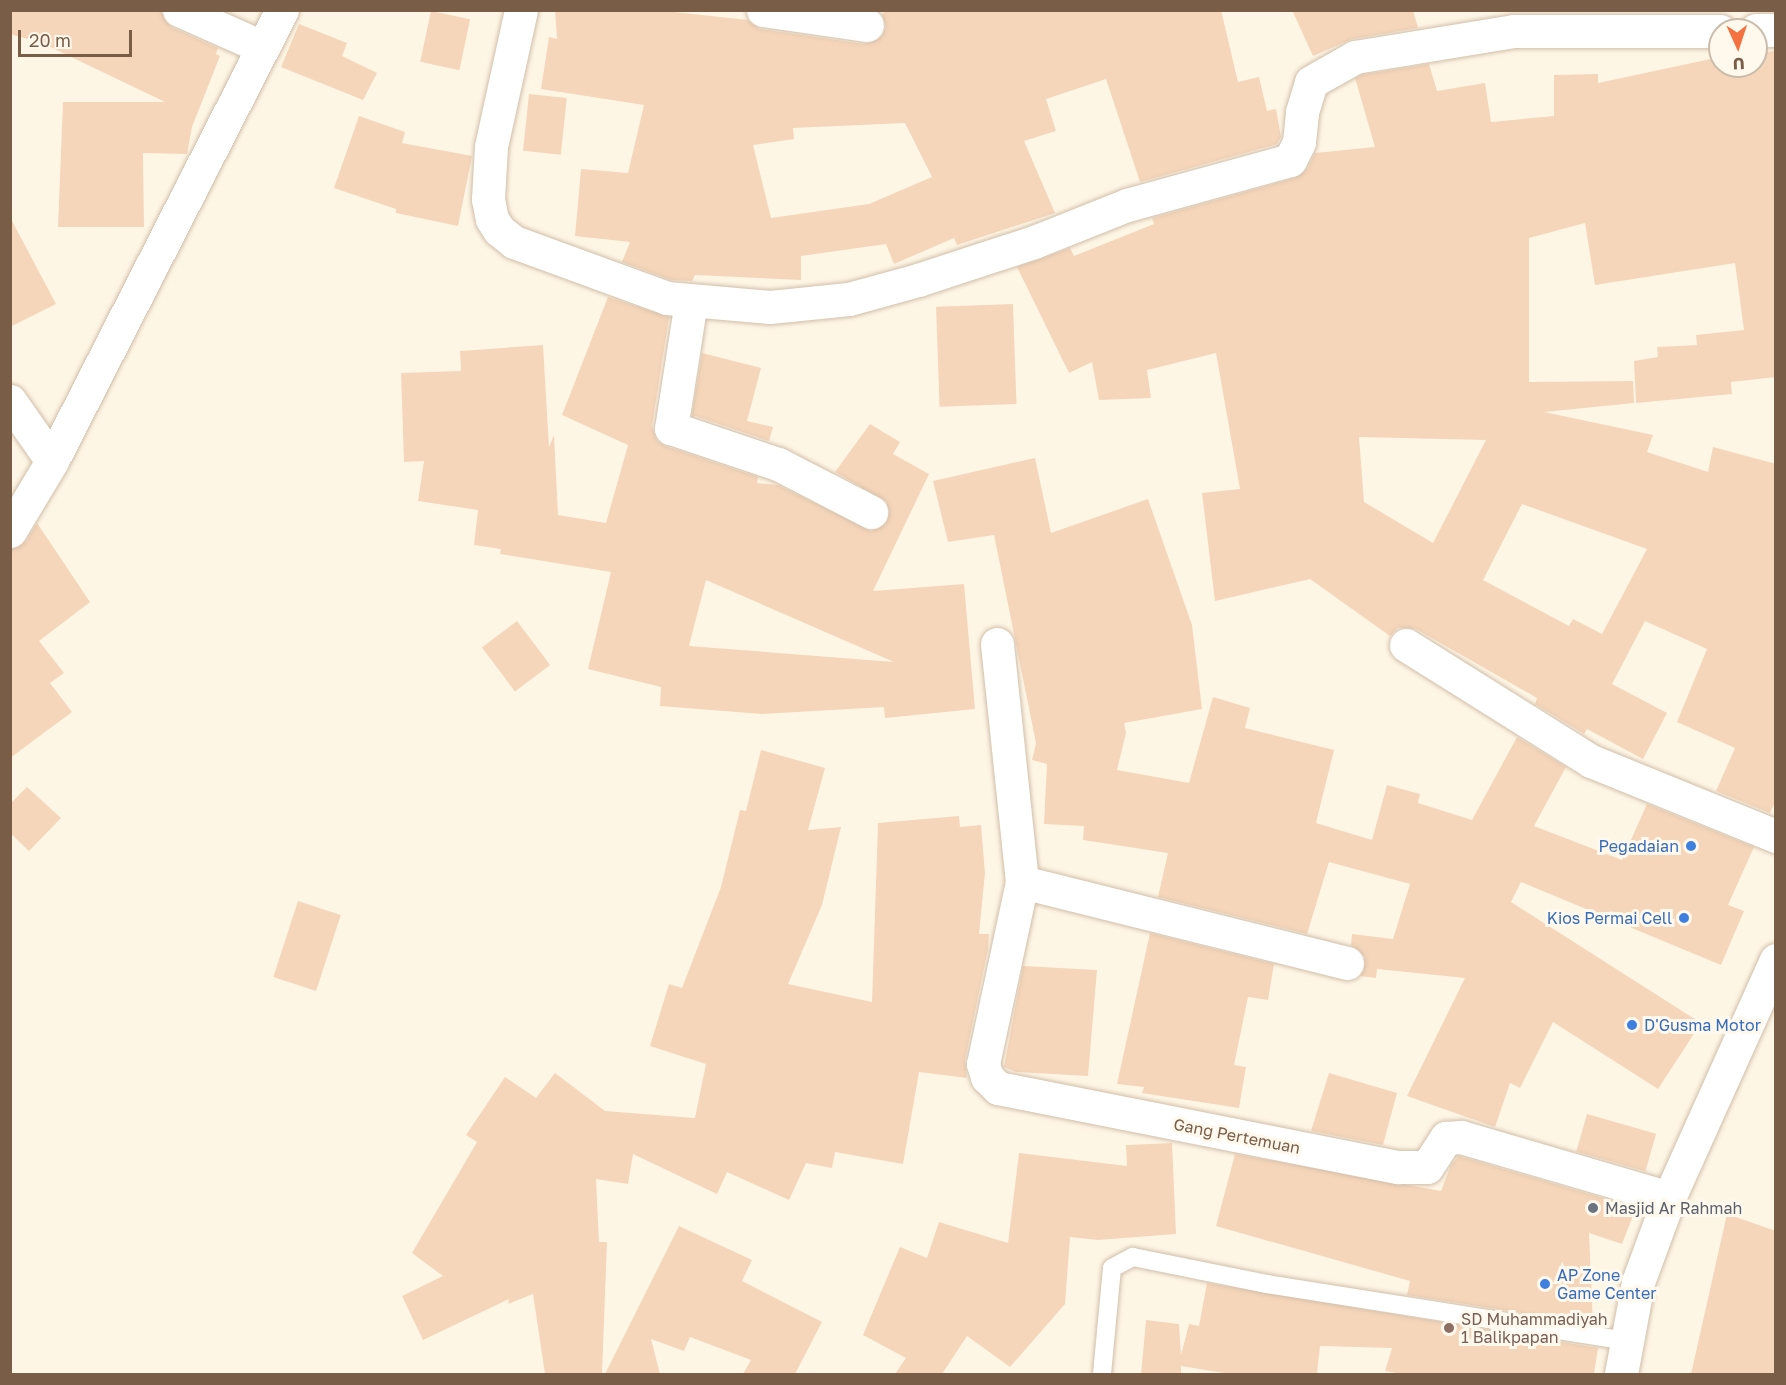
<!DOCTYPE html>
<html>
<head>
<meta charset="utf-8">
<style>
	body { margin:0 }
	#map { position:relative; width:1786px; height:1385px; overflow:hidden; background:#fef6e5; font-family:"Golos Text",sans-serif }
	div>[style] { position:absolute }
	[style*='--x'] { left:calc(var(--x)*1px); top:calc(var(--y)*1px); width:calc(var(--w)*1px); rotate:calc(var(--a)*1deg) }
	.building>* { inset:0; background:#f6d6ba; transform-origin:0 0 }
	.roads { filter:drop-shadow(0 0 2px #d1bea9) drop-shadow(0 0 2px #d1bea9) }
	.service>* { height:18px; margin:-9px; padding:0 9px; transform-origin:9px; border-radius:9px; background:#fff }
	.minor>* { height:33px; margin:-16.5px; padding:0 16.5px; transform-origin:16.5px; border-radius:16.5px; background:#fff }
	.dots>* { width:16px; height:16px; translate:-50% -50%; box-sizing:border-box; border:3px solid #fff9ed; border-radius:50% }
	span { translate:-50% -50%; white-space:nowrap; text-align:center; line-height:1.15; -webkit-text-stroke:6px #fff9ed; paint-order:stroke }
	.shop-label { font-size:16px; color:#366cbe }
	.right { translate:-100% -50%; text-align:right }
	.left { translate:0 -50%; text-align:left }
	.street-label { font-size:16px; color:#7a5d47 }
	.worship-label { font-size:16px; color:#5b616d }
	.education-label { font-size:16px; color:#785e54 }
	.frame { position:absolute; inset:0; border:12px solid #7a5d47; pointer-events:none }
	.north { position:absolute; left:1708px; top:18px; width:60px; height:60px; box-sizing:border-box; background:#fff9ed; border:2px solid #cabbab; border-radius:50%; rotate:177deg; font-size:16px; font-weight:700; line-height:24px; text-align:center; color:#7a5d47 }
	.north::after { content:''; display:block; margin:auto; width:21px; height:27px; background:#f3723f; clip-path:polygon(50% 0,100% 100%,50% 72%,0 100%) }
	.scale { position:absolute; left:18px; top:30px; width:114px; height:27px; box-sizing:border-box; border:3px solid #7a5d47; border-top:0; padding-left:8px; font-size:18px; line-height:21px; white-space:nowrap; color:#7a5d47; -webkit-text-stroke:4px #fff9ed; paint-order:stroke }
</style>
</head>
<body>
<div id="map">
	<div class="building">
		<div style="clip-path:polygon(10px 10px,160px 10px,171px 27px,218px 48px,216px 54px,220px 56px,192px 127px,187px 154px,143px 153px,144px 227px,58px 227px,63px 102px,165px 102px,42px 43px,10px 34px)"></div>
		<div style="clip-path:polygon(evenodd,555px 10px,656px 10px,748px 20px,760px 29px,864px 44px,882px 36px,886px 27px,882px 14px,888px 10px,1221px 10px,1238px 82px,1259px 77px,1267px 111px,1276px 109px,1281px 137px,1277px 144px,1140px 182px,1106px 79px,1046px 99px,1056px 131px,1024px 141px,1055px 213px,957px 245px,954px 238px,894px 264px,886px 244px,801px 256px,801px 280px,695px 275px,692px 281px,671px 280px,622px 262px,630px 242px,575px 236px,581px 169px,628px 173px,644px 105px,541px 89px,549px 37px,557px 39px,555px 10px,905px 123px,932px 177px,869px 204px,771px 218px,753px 145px,794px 139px,793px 128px,905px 123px)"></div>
		<div style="clip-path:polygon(1292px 10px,1413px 10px,1418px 28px,1352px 39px,1313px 56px)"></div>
		<div style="left:431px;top:11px;width:40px;height:52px;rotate:12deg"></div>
		<div style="clip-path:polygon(299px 24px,347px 43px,342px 56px,377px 73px,363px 100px,281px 67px)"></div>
		<div style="clip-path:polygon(evenodd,1776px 51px,1776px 377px,1731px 382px,1732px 394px,1636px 403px,1634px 361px,1658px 357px,1657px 347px,1697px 345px,1696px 335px,1744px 330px,1735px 263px,1595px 285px,1585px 223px,1529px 238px,1529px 382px,1633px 381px,1634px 403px,1544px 412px,1653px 435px,1647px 452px,1708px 472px,1713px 447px,1776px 464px,1776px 800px,1770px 813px,1716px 791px,1735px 748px,1677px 722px,1707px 649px,1645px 621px,1612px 684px,1667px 713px,1643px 759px,1587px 729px,1584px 734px,1535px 704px,1537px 698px,1416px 629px,1398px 628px,1390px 636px,1310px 579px,1215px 601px,1202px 493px,1240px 489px,1216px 353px,1147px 370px,1151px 398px,1099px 400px,1092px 362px,1069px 373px,1017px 267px,1070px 248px,1074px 256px,1154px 224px,1152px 218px,1295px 178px,1307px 169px,1315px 153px,1375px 147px,1355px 78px,1361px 75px,1429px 64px,1437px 91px,1485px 83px,1491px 122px,1554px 116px,1554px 75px,1598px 74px,1598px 83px,1720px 57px,1720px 66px,1756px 66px,1756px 53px,1776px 51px,1359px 437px,1486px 440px,1433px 543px,1364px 502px,1359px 437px,1776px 51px,1522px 504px,1647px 549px,1602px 634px,1573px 619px,1569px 626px,1483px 580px,1522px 504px)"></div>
		<div style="left:529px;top:94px;width:38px;height:57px;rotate:6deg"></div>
		<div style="clip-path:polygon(359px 116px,405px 132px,402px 143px,472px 156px,458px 226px,396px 213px,396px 209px,334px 188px)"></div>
		<div style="clip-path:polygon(10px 217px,56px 304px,10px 327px)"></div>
		<div style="clip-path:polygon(evenodd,608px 297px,669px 317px,652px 426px,657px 441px,665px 446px,758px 477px,757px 483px,778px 485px,871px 531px,887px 521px,887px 502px,835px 472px,870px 424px,900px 442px,893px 454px,929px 474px,873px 591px,964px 584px,975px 709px,885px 718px,884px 707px,762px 714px,660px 706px,661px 687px,588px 669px,611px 572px,500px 554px,501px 549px,474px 545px,478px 510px,418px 501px,424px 461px,404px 462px,401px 373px,461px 371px,460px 351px,543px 345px,549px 447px,554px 435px,558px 515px,606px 523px,628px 445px,562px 415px,608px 297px,706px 580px,894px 662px,689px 646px,706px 580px)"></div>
		<div style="left:1013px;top:304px;width:100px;height:77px;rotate:88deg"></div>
		<div style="clip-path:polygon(702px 353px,761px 368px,747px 421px,773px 427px,769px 441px,692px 415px)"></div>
		<div style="clip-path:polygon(1035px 458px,1051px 533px,1148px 499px,1192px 625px,1202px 709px,1124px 723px,1126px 733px,1117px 770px,1189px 783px,1213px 697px,1250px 708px,1245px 728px,1334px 750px,1316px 823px,1372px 840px,1387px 785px,1420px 794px,1418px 803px,1472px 820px,1517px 737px,1566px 767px,1534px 826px,1622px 860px,1647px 804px,1754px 847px,1728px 905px,1744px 911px,1721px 965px,1521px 882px,1511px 902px,1701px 1023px,1658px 1089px,1553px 1022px,1520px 1088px,1510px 1083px,1495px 1127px,1407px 1096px,1465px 978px,1377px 969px,1376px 978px,1360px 976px,1365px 957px,1351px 945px,1352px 934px,1393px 939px,1410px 884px,1329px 862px,1307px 934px,1158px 897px,1168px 853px,1083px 840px,1084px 826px,1044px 824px,1047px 764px,1032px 760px,1036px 743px,994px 535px,948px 542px,933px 481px)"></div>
		<div style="clip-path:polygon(37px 523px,90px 602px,39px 641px,64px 673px,50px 683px,72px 712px,10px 758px,10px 550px,26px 541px)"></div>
		<div style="left:517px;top:621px;width:55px;height:44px;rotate:53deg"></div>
		<div style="clip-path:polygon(761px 750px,825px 768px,808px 830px,841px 827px,822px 905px,788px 984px,872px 1002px,878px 823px,959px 816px,960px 827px,981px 825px,985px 873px,979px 934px,989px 934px,988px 949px,965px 1060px,967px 1078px,919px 1072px,903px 1164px,835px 1152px,832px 1168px,806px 1163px,789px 1200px,727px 1172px,717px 1194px,633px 1154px,628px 1184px,596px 1179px,599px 1242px,607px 1242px,602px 1374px,545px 1374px,533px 1294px,508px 1304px,509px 1299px,423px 1340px,402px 1296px,443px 1276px,412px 1253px,477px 1142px,466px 1135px,505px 1077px,536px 1098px,555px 1073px,605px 1111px,695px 1118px,706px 1064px,650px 1046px,669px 984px,682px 988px,721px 887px,740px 810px,746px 811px)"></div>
		<div style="clip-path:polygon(27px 787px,61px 818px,29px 851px,10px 833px,10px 804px)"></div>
		<div style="left:298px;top:901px;width:45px;height:80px;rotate:18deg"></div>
		<div style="clip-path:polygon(1150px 933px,1274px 964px,1268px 1000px,1248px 997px,1234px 1065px,1246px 1067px,1239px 1108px,1142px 1093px,1144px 1087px,1117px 1084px)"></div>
		<div style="clip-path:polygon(1023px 966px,1097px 970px,1088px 1076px,1016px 1072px,1004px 1067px)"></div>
		<div style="clip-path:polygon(1329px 1073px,1397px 1093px,1383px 1145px,1311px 1131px)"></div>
		<div style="left:1587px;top:1114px;width:72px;height:39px;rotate:16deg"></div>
		<div style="clip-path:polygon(1172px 1143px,1176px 1234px,1098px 1240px,1070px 1237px,1065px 1304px,1010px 1367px,967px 1336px,942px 1374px,895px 1374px,906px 1358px,863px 1335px,900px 1247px,927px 1258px,939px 1222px,1008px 1243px,1019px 1153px,1127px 1166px,1126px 1145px)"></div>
		<div style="clip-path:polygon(1235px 1154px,1441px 1191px,1451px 1165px,1459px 1156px,1636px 1208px,1622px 1244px,1589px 1233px,1593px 1324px,1407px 1295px,1410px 1281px,1216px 1226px)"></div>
		<div style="clip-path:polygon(1727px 1214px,1776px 1231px,1776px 1374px,1691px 1374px)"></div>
		<div style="clip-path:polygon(679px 1226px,752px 1260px,742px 1281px,822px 1322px,795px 1374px,743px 1374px,751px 1360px,690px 1337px,684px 1351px,651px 1339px,660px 1374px,605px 1374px)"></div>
		<div style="clip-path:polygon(1207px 1283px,1598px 1348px,1594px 1374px,1402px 1374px,1385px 1371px,1392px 1348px,1320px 1346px,1317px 1374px,1230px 1374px,1181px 1366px,1181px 1374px,1141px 1374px,1146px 1320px,1179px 1324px,1181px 1355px,1189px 1324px,1199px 1326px)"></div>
	</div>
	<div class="roads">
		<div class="service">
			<div style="--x:1102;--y:1374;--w:106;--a:-84.6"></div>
			<div style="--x:1112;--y:1268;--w:24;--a:-28"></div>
			<div style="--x:1133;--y:1257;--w:137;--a:11.4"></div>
			<div style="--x:1267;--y:1284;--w:363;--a:9"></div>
		</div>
		<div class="minor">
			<div style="--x:179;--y:10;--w:91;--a:24"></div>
			<div style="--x:521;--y:10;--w:140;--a:102.4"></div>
			<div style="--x:491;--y:147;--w:52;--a:93.3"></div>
			<div style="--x:488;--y:199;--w:20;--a:79"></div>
			<div style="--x:492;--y:219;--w:13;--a:58"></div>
			<div style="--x:499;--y:230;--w:19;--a:39"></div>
			<div style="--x:514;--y:242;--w:163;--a:20.1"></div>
			<div style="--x:667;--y:298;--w:103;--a:5"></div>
			<div style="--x:770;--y:307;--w:79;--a:-5.8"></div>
			<div style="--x:849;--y:299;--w:72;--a:-15.4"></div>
			<div style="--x:918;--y:280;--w:122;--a:-18.1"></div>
			<div style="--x:1034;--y:242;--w:100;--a:-21.7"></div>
			<div style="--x:1127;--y:205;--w:169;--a:-15.4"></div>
			<div style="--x:1290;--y:160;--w:20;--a:-63"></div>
			<div style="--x:1299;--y:142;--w:30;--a:-84"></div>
			<div style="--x:1302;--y:112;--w:31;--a:-73"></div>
			<div style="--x:1311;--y:82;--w:51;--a:-29.6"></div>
			<div style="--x:1355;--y:57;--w:161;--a:-9.3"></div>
			<div style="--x:1514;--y:31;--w:206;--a:0"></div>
			<div style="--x:763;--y:10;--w:105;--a:8.2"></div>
			<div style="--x:1756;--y:30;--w:20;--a:0"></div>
			<div style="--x:691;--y:301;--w:129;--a:98.9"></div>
			<div style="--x:671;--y:428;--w:113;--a:18.6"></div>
			<div style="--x:778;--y:464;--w:105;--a:27.3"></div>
			<div style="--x:10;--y:401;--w:73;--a:55"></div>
			<div style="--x:10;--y:531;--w:82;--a:-59"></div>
			<div style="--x:52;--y:461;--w:506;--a:-62.98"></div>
			<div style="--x:997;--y:644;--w:239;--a:84"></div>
			<div style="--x:1022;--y:882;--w:186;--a:102.1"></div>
			<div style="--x:983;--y:1064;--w:14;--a:73"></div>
			<div style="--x:987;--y:1077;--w:16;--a:45"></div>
			<div style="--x:998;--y:1088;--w:408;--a:11.2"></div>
			<div style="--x:1398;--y:1167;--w:29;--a:0"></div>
			<div style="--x:1427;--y:1167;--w:35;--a:-57"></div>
			<div style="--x:1446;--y:1138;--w:15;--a:-4"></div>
			<div style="--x:1461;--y:1137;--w:217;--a:16.3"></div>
			<div style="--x:1406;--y:645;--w:218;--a:32.1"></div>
			<div style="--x:1591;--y:761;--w:200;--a:22.1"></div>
			<div style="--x:1022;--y:882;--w:335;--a:14"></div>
			<div style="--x:1621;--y:1374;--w:94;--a:-79.5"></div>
			<div style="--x:1638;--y:1282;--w:90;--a:-69.7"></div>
			<div style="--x:1669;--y:1198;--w:261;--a:-65.8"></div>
		</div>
	</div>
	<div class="dots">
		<div style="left:1691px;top:846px;background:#3f7fe0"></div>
		<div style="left:1684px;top:918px;background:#3f7fe0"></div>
		<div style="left:1632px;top:1025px;background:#3f7fe0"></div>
		<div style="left:1593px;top:1208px;background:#6b7280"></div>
		<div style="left:1545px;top:1284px;background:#3f7fe0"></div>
		<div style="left:1449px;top:1328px;background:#8d6e63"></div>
	</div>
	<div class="shop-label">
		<span class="right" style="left:1679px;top:846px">Pegadaian</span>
		<span class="right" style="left:1672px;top:918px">Kios Permai Cell</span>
		<span class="left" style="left:1644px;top:1025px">D'Gusma Motor</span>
		<span class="left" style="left:1557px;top:1284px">AP Zone<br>Game Center</span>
	</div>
	<div class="street-label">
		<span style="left:1237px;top:1136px;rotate:11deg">Gang Pertemuan</span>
	</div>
	<div class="worship-label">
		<span class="left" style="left:1605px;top:1208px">Masjid Ar Rahmah</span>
	</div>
	<div class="education-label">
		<span class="left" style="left:1461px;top:1328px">SD Muhammadiyah<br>1 Balikpapan</span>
	</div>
	<div class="frame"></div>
	<div class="north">U</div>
	<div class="scale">20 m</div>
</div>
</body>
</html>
